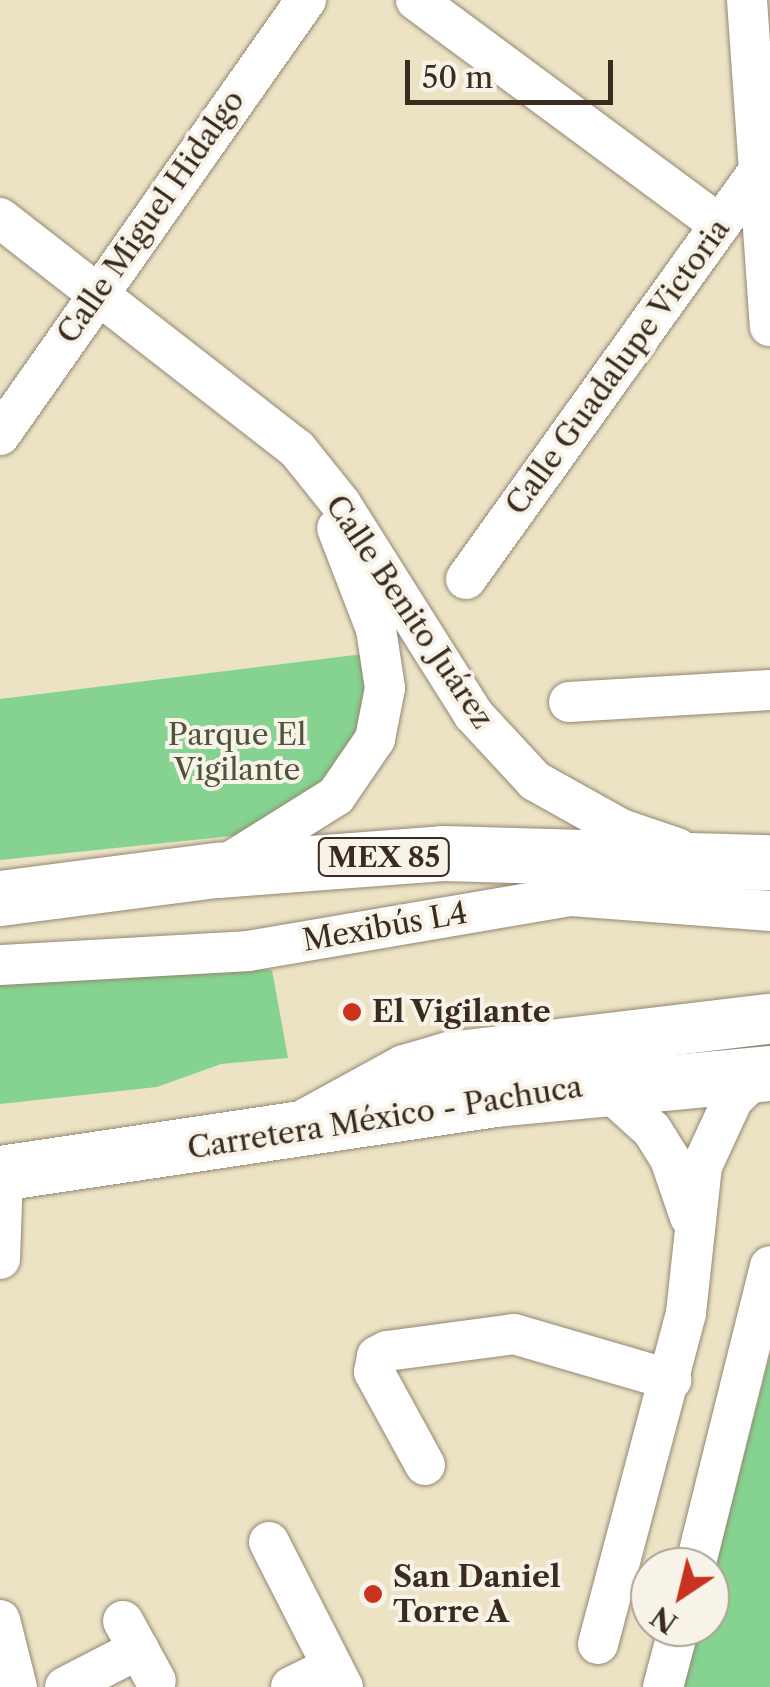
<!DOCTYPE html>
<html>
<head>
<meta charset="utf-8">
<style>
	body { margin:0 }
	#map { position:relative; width:770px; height:1687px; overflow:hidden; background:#ece3c5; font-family:"Libre Caslon Text",serif }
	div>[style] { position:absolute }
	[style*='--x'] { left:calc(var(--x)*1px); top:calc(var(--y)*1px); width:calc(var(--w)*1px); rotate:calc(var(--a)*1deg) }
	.green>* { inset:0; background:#86d290 }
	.roads { filter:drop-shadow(0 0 2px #948672) drop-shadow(0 0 2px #948672) }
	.minor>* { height:40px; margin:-20px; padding:0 20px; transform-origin:20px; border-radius:20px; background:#fff }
	.major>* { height:50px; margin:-25px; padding:0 25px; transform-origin:25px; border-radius:25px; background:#fff }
	.highway>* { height:55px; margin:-27.5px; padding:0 27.5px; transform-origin:27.5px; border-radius:27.5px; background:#fff }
	.dots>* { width:28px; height:28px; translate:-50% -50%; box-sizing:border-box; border:5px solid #f7f3e8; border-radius:50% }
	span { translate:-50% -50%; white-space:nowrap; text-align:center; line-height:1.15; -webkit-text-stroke:8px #f7f3e8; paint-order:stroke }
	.shield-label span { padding:2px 8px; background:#f7f3e8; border:2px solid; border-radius:8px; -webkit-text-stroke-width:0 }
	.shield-label { font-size:28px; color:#3b2a1e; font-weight:700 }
	.street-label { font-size:30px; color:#3b2a1e }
	.park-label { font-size:30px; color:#4e543a }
	.poi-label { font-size:30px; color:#3b2a1e; font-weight:700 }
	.left { translate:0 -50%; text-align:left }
	.north { position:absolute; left:630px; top:1547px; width:100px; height:100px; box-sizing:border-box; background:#f7f3e8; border:2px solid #aca397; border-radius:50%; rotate:215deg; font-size:28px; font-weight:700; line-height:40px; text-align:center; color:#3b2a1e }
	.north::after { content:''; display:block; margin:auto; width:35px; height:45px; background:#c8321e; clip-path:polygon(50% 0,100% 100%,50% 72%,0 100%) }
	.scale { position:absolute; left:405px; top:60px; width:208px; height:45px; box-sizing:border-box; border:5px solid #3b2a1e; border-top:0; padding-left:12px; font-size:30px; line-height:35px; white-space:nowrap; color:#3b2a1e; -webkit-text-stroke:8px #f7f3e8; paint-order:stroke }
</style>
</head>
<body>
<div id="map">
	<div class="green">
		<div style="clip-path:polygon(363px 654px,377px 681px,362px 754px,271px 832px,0 860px,0 699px)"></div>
		<div style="clip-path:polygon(0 960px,272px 970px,288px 1058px,221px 1064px,157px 1087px,0 1104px)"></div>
		<div style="clip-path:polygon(770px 1355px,770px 1687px,684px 1687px,700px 1627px,710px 1627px,710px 1586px)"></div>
	</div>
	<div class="roads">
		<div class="minor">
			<div style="--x:416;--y:0;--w:378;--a:36.5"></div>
			<div style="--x:747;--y:0;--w:327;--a:86"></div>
			<div style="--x:0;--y:218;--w:376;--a:37.9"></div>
			<div style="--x:297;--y:449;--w:70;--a:51.3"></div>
			<div style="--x:341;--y:504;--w:248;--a:57.8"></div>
			<div style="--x:473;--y:714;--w:91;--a:47.2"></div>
			<div style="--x:535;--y:781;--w:98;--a:29.2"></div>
			<div style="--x:621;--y:829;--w:59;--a:18.7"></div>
			<div style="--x:0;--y:435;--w:532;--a:-54.88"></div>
			<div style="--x:466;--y:579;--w:522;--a:-54.36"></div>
			<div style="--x:569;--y:702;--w:201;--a:-3.4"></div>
			<div style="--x:224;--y:866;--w:132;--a:-32"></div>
			<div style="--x:336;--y:796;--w:69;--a:-55.6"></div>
			<div style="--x:375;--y:739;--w:52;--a:-78.9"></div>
			<div style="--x:385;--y:688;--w:60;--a:-98.7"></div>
			<div style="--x:376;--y:629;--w:108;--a:-111.1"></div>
			<div style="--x:0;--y:965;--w:248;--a:-3.2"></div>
			<div style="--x:248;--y:951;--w:328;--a:-9.7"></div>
			<div style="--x:571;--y:896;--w:200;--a:4.3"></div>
			<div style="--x:602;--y:1085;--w:67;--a:42"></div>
			<div style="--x:652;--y:1130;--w:34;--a:58"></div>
			<div style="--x:670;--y:1159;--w:61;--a:71"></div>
			<div style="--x:0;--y:1259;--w:86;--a:-88"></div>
			<div style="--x:425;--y:1465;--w:106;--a:-118.7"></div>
			<div style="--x:374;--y:1372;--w:16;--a:-79"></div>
			<div style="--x:377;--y:1356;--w:11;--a:-27"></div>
			<div style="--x:387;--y:1351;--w:128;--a:-7.6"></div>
			<div style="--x:514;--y:1334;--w:164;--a:16.3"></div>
			<div style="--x:269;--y:1542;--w:163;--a:63"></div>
			<div style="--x:695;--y:1567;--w:310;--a:-76"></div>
			<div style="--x:0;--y:1620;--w:69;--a:75.8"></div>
			<div style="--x:123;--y:1621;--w:68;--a:61.2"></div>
			<div style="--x:598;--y:1644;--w:342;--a:-75.1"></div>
			<div style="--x:686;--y:1313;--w:148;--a:-83.8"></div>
			<div style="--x:702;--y:1166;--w:74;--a:-65.2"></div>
			<div style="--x:733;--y:1099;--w:36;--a:-44"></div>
			<div style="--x:65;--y:1687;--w:83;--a:-27.2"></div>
			<div style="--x:291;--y:1687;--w:46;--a:-26"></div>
			<div style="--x:663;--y:1687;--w:62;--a:-75.1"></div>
		</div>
		<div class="major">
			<div style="--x:308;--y:1123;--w:111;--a:-28.7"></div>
			<div style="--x:405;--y:1070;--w:46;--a:-16.5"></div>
			<div style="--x:449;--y:1057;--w:323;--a:-6.8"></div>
		</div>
		<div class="highway">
			<div style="--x:0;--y:898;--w:219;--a:-7.4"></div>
			<div style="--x:217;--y:870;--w:226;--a:-4.3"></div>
			<div style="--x:442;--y:853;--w:328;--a:1.6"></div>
			<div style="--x:0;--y:1173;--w:500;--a:-8.5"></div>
			<div style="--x:494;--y:1099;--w:277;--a:-5.4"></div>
		</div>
	</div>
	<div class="dots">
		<div style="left:352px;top:1012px;background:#c8321e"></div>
		<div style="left:373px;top:1594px;background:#c8321e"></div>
	</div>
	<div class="shield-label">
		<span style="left:384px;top:857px">MEX 85</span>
	</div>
	<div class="street-label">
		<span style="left:151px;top:217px;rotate:-55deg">Calle Miguel Hidalgo</span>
		<span style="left:618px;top:367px;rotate:-54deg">Calle Guadalupe Victoria</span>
		<span style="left:409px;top:612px;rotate:56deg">Calle Benito Juárez</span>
		<span style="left:385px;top:927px;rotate:-10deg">Mexibús L4</span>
		<span style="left:385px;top:1118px;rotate:-9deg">Carretera México - Pachuca</span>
	</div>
	<div class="park-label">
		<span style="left:237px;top:752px">Parque El<br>Vigilante</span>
	</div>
	<div class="poi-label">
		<span class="left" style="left:372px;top:1012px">El Vigilante</span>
		<span class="left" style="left:393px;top:1594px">San Daniel<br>Torre A</span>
	</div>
	<div class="north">N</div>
	<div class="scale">50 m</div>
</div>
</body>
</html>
